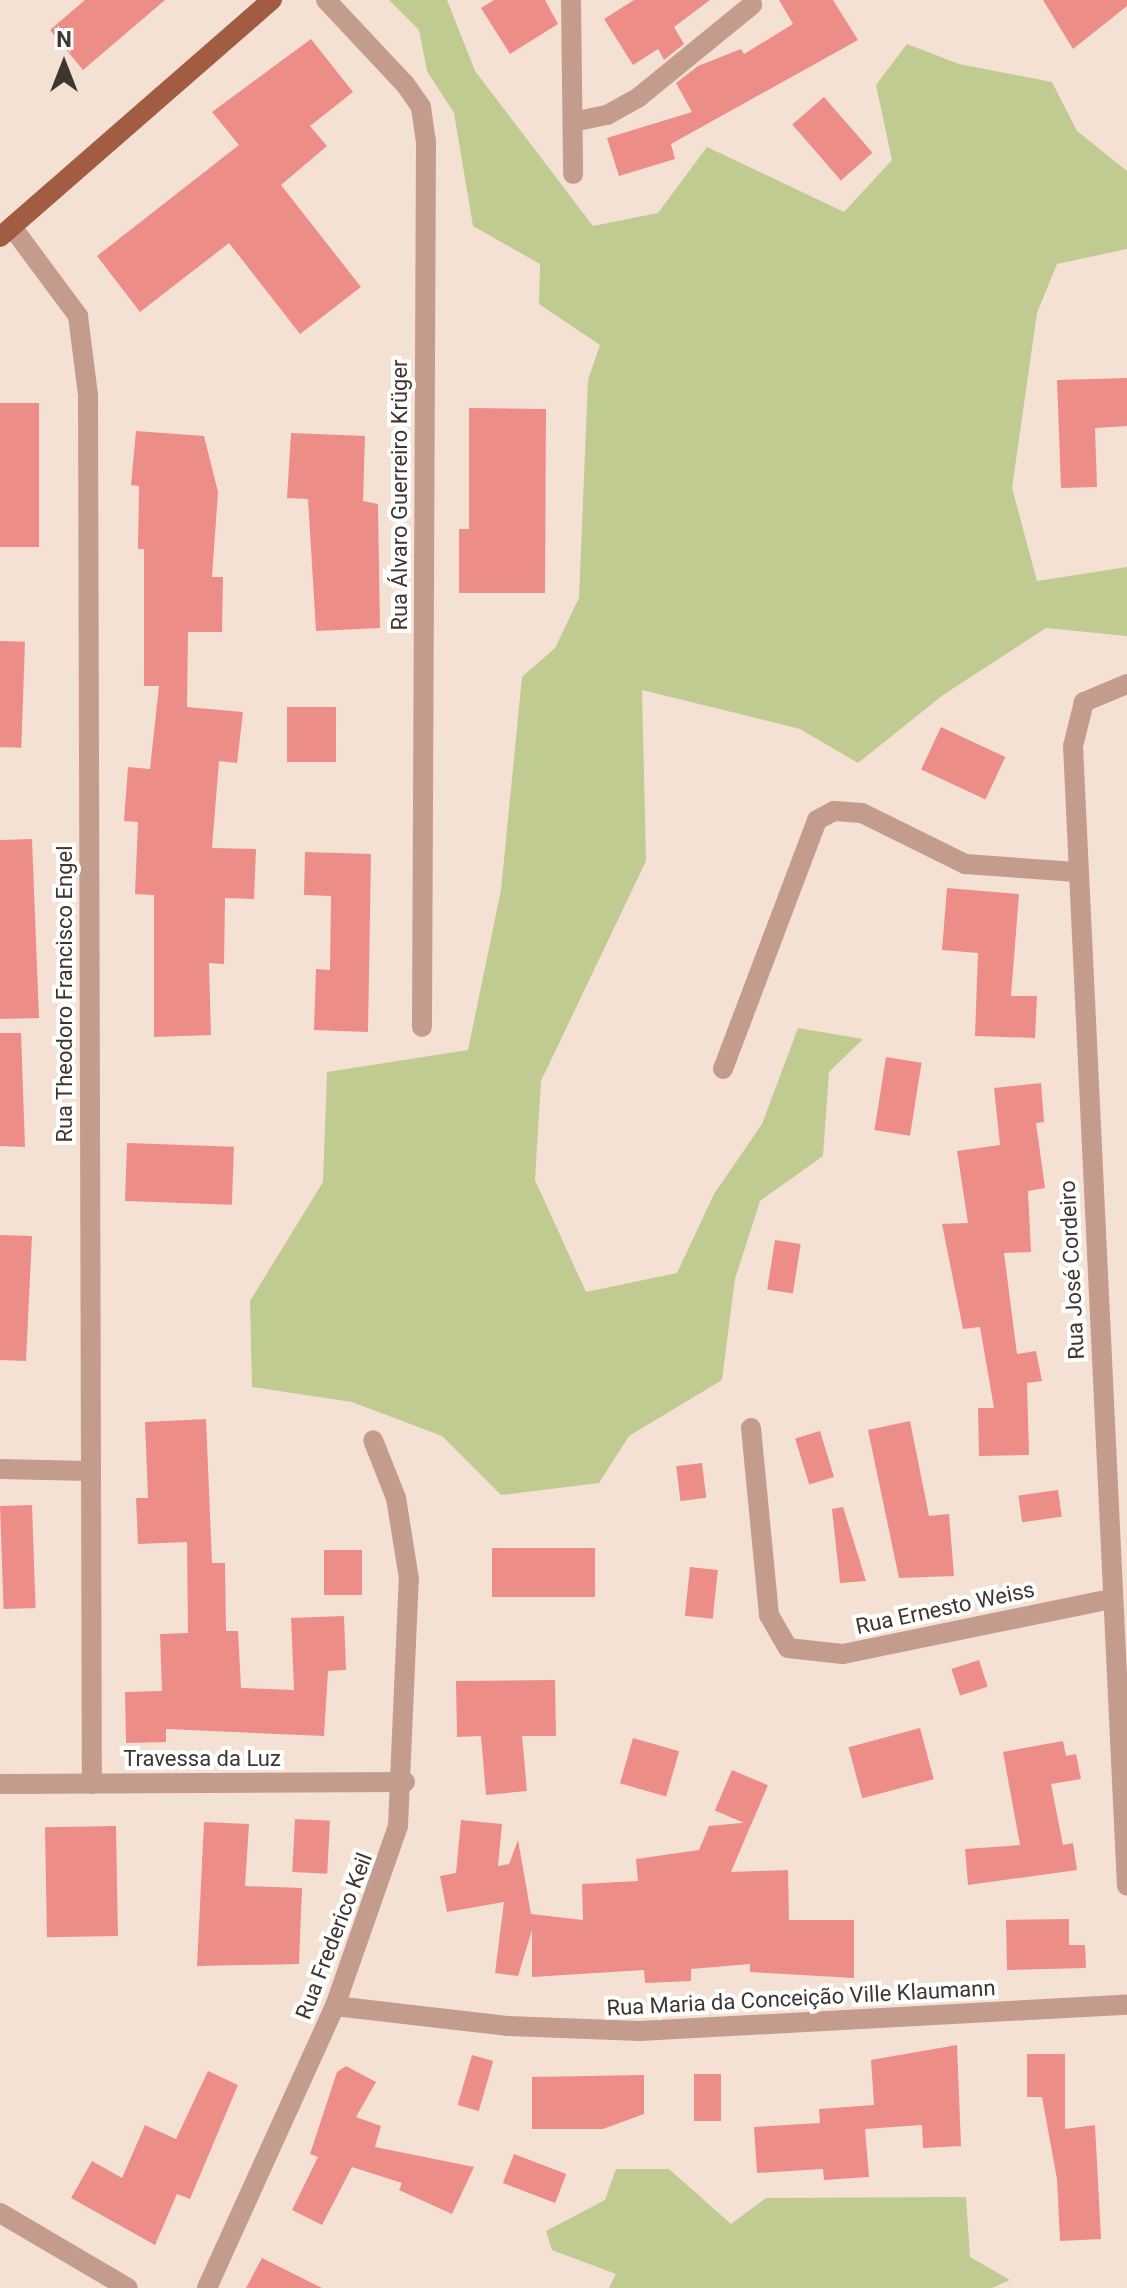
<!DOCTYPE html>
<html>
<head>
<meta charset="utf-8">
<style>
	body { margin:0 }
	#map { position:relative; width:1127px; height:2288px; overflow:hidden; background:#f5e1d4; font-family:Roboto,sans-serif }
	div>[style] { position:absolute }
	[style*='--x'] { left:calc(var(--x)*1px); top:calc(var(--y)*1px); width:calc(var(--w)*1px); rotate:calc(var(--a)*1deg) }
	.green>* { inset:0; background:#bfcb91 }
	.building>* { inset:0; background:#ed8d88; transform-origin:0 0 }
	.minor>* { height:20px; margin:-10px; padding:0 10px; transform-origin:10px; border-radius:10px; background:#c49c8d }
	.major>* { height:20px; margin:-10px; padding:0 10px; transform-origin:10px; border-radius:10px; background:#a25c41 }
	span { translate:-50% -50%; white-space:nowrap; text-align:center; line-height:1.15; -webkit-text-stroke:8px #fff; paint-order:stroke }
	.street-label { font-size:22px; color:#3e3631 }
	.north { position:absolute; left:24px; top:24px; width:80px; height:80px; -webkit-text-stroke:6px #fff; paint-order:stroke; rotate:0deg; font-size:22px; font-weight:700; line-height:32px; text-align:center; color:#3e3631 }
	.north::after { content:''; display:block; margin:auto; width:28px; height:36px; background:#3e3631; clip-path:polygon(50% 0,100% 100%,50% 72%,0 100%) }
</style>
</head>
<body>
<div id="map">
	<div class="green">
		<div style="clip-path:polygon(389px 0,447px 0,475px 71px,593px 226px,658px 213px,707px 147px,844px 212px,892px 160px,876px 85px,907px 44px,959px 64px,1052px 82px,1077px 131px,1127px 171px,1127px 249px,1057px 264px,1037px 313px,1012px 488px,1037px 581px,1127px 567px,1127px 636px,1046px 628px,943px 695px,858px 763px,800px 729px,642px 690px,646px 861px,541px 1081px,535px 1180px,586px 1292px,677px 1273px,714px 1194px,762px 1124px,798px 1028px,863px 1039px,829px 1072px,823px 1156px,760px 1201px,735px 1279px,722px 1380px,629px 1436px,599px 1483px,501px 1495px,442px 1436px,352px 1402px,252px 1387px,250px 1301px,323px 1182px,327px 1072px,468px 1050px,501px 890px,522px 677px,555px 648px,579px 598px,588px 380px,600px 345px,539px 304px,540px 264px,473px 226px,454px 113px,427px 71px,419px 30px)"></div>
		<div style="clip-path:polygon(616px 2169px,669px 2169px,731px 2224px,766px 2198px,966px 2197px,970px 2257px,1010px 2280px,992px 2288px,609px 2288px,616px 2274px,552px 2250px,546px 2231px,605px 2200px)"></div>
	</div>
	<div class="building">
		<div style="clip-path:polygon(85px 0,165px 0,83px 70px,50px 30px)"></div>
		<div style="clip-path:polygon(494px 0,545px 0,558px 24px,510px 54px,481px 8px)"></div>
		<div style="clip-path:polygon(634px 0,710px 0,674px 27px,684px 44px,664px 60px,658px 49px,633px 65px,604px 19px)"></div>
		<div style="clip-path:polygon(779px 0,833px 0,858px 40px,671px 144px,675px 159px,619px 176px,607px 138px,692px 112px,676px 83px,698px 66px,741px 49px,744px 54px,793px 24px)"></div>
		<div style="clip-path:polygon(1043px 0,1127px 0,1127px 6px,1073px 49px)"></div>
		<div style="clip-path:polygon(311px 39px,353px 92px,310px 126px,327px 146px,281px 185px,361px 287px,300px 334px,229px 243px,140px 312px,97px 256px,239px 145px,212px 112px)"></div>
		<div style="left:824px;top:97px;width:74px;height:42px;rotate:49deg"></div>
		<div style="clip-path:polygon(1127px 378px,1127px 426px,1095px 428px,1097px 487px,1061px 488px,1057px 380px)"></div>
		<div style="left:0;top:403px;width:39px;height:144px"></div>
		<div style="clip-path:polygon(469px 408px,546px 409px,545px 593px,459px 593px,459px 529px,469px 529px)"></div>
		<div style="clip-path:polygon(136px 431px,204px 436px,218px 492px,212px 577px,223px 577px,222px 632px,188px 632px,187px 707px,243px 712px,237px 763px,219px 761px,212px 848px,256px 849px,254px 899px,225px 898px,224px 964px,209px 963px,211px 1035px,154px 1037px,154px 895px,135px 894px,138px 822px,124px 821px,128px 767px,150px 769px,159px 686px,144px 686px,144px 549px,138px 549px,139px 486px,131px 485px)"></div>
		<div style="clip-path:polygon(291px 433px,365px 436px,363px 501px,378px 504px,380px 628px,316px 631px,308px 499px,287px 498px)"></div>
		<div style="left:0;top:641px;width:25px;height:106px;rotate:2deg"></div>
		<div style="left:287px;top:707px;width:49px;height:55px"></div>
		<div style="left:941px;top:727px;width:71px;height:47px;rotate:25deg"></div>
		<div style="clip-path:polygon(32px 839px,39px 1018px,0 1019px,0 840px)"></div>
		<div style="clip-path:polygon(305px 852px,371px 854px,368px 1032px,314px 1030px,316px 969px,330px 970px,331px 896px,304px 895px)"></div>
		<div style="clip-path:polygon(947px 888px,1019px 894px,1011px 996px,1037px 996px,1035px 1038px,975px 1036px,978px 953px,942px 950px)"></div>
		<div style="clip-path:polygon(0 1033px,21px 1033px,25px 1147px,0 1146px)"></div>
		<div style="left:886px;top:1057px;width:36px;height:74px;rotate:9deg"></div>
		<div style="clip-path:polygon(1041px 1083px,1044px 1122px,1036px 1123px,1045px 1188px,1028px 1191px,1031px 1252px,1004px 1253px,1017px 1354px,1036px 1351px,1042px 1381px,1027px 1383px,1029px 1455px,979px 1456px,978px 1408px,994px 1408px,980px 1327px,963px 1329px,942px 1224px,968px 1223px,957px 1151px,1000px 1145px,994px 1088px)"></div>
		<div style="left:127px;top:1143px;width:107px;height:58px;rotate:2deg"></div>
		<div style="clip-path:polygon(0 1235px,32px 1236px,26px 1361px,0 1360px)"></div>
		<div style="left:775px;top:1240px;width:26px;height:50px;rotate:9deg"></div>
		<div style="clip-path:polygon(206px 1419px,212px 1563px,225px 1563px,226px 1631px,238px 1631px,241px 1688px,294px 1690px,291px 1618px,344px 1616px,346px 1670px,328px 1671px,324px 1736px,166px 1729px,166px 1742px,126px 1743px,125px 1692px,162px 1691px,160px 1634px,188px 1633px,187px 1542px,138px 1544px,136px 1498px,148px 1498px,145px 1422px)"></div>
		<div style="clip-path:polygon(910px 1421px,929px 1516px,949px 1514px,954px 1576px,899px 1578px,868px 1430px)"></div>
		<div style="left:820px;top:1431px;width:48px;height:26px;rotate:73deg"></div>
		<div style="left:702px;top:1463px;width:35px;height:26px;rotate:83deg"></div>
		<div style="left:1058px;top:1490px;width:27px;height:40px;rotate:82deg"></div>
		<div style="left:32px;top:1505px;width:103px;height:32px;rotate:88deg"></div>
		<div style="clip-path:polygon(843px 1507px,866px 1581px,840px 1583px,832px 1509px)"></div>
		<div style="left:492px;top:1548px;width:103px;height:49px"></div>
		<div style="left:324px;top:1550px;width:38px;height:45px"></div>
		<div style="left:690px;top:1567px;width:28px;height:49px;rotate:6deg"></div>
		<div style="left:979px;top:1660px;width:28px;height:29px;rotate:72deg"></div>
		<div style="clip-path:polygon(555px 1680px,556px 1736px,522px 1736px,527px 1791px,486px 1795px,481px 1736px,457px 1737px,456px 1681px)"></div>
		<div style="left:920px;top:1728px;width:53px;height:74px;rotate:75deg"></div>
		<div style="left:633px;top:1738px;width:48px;height:47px;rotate:16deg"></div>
		<div style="clip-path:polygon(1063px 1741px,1066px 1756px,1076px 1754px,1081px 1779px,1051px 1784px,1063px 1845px,1073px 1843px,1077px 1870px,968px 1885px,965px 1849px,1020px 1845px,1003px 1752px)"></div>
		<div style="left:732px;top:1770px;width:39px;height:44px;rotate:23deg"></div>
		<div style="left:295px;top:1819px;width:35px;height:53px;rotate:3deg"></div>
		<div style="clip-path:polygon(461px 1820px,502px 1824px,498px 1866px,509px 1864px,518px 1840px,531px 1914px,583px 1920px,582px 1884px,638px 1881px,636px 1859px,699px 1850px,709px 1826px,752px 1822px,731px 1872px,788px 1870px,789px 1920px,854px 1920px,854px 1978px,750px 1972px,750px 1964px,691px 1969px,691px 1981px,645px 1983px,644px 1970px,532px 1977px,532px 1930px,518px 1976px,495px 1973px,504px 1902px,447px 1912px,440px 1876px,456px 1873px)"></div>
		<div style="clip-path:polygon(204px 1822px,249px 1824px,245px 1886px,302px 1888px,299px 1964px,197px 1966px)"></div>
		<div style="left:116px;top:1826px;width:110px;height:71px;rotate:89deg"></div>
		<div style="clip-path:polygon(1069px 1919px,1069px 1945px,1085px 1945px,1086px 1968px,1007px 1970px,1006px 1920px)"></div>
		<div style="clip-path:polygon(957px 2045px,961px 2146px,923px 2148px,922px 2125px,865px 2129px,869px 2177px,824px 2180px,823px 2169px,757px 2173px,754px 2127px,820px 2123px,819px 2109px,874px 2105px,871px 2060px)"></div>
		<div style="clip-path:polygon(1027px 2054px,1065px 2054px,1065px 2129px,1095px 2125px,1101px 2239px,1060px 2241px,1057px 2179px,1042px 2097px,1027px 2097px)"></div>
		<div style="left:472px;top:2055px;width:22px;height:52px;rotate:16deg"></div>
		<div style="clip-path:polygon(346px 2066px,376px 2082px,356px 2117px,381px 2126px,375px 2147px,474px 2167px,452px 2214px,399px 2190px,402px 2183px,352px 2167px,322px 2225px,292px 2210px,318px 2157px,310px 2154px,337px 2072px)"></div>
		<div style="clip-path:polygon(208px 2071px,238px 2085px,190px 2199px,177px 2194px,155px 2245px,71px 2198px,92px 2161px,122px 2178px,145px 2125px,176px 2139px)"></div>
		<div style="left:694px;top:2074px;width:27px;height:47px"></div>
		<div style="clip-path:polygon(644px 2075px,644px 2114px,603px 2129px,532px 2129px,532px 2077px)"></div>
		<div style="left:514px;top:2154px;width:56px;height:31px;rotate:21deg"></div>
		<div style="clip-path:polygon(262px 2258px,322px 2288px,246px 2288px)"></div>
	</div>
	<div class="minor">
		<div style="--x:326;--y:0;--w:115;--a:46.8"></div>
		<div style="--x:405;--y:84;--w:28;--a:55"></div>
		<div style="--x:421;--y:107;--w:34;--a:82"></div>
		<div style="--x:426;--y:141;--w:886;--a:90.26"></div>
		<div style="--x:571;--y:0;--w:174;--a:89.3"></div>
		<div style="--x:573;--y:122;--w:35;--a:-12"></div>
		<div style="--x:607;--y:115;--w:37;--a:-29"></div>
		<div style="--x:639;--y:97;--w:146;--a:-39.2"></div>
		<div style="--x:12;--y:227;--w:111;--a:53.4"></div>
		<div style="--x:78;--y:316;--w:80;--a:82.8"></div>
		<div style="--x:88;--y:395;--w:1389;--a:89.84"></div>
		<div style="--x:1127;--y:684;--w:47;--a:157.3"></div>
		<div style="--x:1084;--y:702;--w:45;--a:104"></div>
		<div style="--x:1073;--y:746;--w:1141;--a:87.29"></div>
		<div style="--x:723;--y:1069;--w:266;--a:-69.3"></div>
		<div style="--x:817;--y:820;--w:19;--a:-28"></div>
		<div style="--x:834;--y:811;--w:28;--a:4"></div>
		<div style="--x:862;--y:813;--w:115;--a:26.3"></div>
		<div style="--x:965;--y:864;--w:112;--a:4.1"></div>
		<div style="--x:751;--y:1428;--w:188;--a:84.5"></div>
		<div style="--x:769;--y:1615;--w:38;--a:60"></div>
		<div style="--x:788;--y:1648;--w:55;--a:6.2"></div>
		<div style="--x:843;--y:1654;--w:274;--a:-11.6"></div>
		<div style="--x:0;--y:1469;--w:89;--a:1.3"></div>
		<div style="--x:0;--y:1784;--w:405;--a:-0.3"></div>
		<div style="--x:335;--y:2006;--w:173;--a:6.6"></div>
		<div style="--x:507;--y:2026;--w:133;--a:2.2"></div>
		<div style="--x:640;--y:2031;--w:488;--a:-3.1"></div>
		<div style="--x:0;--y:2213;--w:148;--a:30.4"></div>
		<div style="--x:207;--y:2288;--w:310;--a:-65.6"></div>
		<div style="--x:335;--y:2006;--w:191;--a:-70.7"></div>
		<div style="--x:398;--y:1826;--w:247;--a:-87.5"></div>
		<div style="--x:409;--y:1579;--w:82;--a:-99.1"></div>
		<div style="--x:396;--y:1498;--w:62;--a:-111.6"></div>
	</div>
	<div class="major">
		<div style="--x:0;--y:237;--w:361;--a:-41.1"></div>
	</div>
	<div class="street-label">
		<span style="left:400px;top:495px;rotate:-90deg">Rua Álvaro Guerreiro Krüger</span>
		<span style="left:65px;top:994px;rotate:-90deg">Rua Theodoro Francisco Engel</span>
		<span style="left:1072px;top:1270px;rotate:-93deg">Rua José Cordeiro</span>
		<span style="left:945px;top:1608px;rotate:-12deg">Rua Ernesto Weiss</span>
		<span style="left:202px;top:1759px">Travessa da Luz</span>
		<span style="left:334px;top:1936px;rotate:-69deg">Rua Frederico Keil</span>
		<span style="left:801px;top:1998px;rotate:-3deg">Rua Maria da Conceição Ville Klaumann</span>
	</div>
	<div class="north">N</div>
</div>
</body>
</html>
